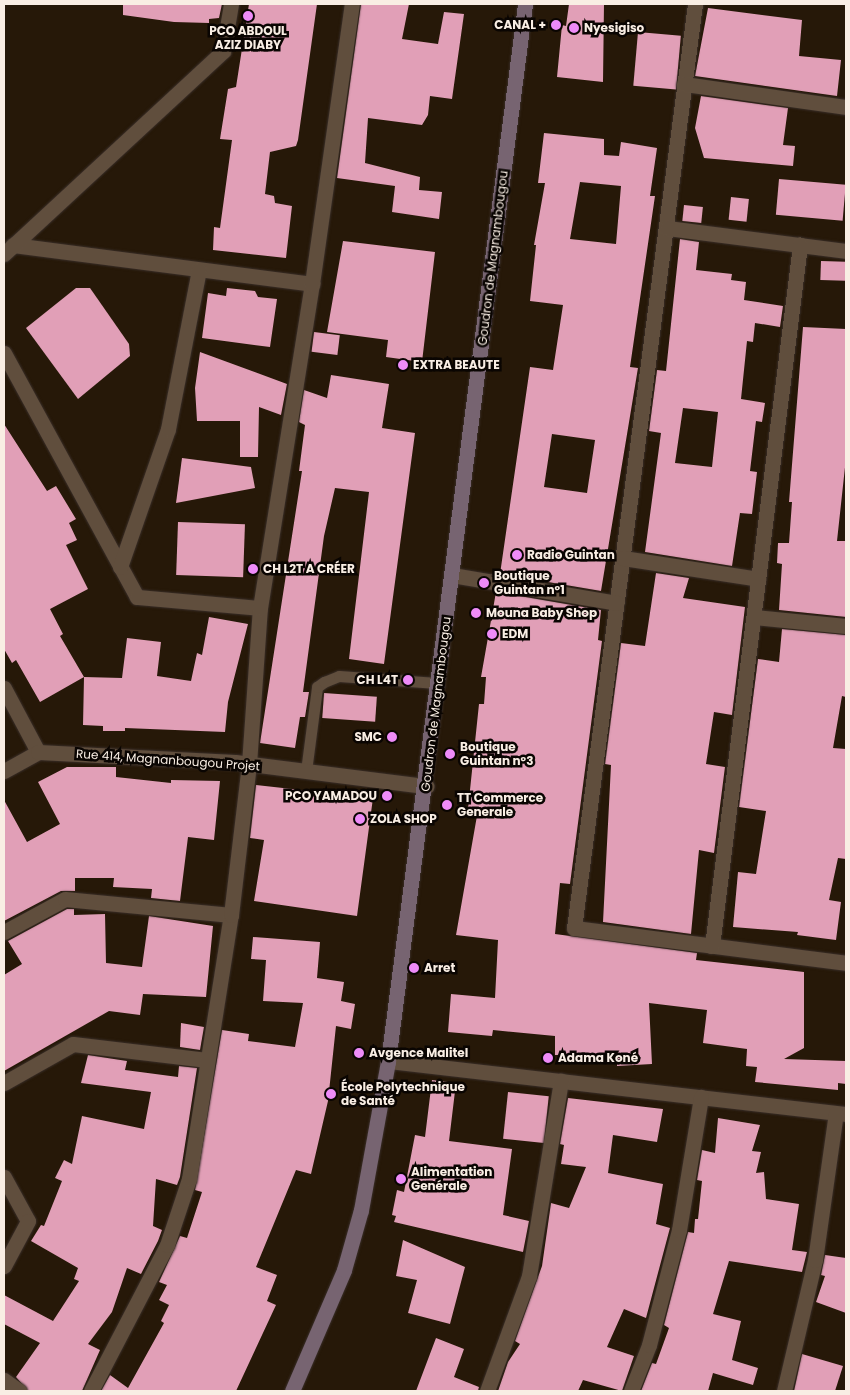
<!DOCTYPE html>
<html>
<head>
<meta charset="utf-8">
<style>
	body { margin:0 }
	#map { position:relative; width:850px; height:1395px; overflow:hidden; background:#261808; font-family:Poppins,sans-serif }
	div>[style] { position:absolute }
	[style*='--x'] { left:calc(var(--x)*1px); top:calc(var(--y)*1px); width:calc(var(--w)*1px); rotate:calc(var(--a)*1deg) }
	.building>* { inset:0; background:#e19fb7; transform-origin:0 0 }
	.roads { filter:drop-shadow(0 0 1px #392e29) drop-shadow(0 0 1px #392e29) }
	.lane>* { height:11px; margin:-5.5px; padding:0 5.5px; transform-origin:5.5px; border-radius:5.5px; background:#604e3d }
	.street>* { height:15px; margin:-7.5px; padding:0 7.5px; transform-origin:7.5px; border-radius:7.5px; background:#604e3d }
	.secondary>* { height:15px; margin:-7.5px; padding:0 7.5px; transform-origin:7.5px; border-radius:7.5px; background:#776471 }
	.dots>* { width:14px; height:14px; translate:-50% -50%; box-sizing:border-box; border:2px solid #0a0502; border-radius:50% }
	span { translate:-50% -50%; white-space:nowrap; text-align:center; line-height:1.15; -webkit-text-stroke:5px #0a0502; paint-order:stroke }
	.poi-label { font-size:12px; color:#f9eee4; font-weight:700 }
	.right { translate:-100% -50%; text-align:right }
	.left { translate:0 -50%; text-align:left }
	.street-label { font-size:12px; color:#f9eee4 }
	.frame { position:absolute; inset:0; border:5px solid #f9eee4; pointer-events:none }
</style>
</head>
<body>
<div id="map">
	<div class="building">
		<div style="clip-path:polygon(123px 4px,222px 4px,219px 18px,209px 19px,209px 23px,174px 22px,123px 15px)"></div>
		<div style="clip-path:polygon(249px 4px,317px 4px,298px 140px,296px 146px,270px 152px,265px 194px,274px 196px,275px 203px,292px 206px,286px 258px,213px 250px,214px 227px,220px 228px,232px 140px,220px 139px,228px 89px,236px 87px)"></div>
		<div style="clip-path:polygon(361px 4px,409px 4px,402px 39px,438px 44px,444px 12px,464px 14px,452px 99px,430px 96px,428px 115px,422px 125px,368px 118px,365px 163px,420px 177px,419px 190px,442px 192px,439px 219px,392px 212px,395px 186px,337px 178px)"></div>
		<div style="clip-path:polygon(569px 4px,604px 4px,603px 82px,557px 77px,562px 25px,566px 26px)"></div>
		<div style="clip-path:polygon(708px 8px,802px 20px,799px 56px,841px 60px,837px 96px,695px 76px)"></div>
		<div style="left:638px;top:32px;width:43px;height:54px;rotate:5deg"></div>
		<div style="clip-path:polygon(701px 96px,788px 108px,783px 145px,795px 146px,793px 166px,704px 158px,695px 128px)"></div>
		<div style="clip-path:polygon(evenodd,544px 133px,604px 139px,604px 155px,619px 156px,621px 142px,657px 148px,650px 196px,655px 196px,630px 367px,638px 368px,601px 591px,500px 574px,530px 367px,553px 370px,563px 305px,530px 301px,536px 245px,534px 245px,545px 183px,538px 183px,544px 133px,580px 182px,621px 186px,616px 244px,570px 239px,580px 182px,544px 133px,552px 434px,595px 440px,587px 493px,544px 487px,552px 434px)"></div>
		<div style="left:779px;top:179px;width:67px;height:36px;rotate:5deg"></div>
		<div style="left:731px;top:197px;width:18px;height:23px;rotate:6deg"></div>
		<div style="left:684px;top:205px;width:19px;height:16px;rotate:6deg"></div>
		<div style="clip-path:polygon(evenodd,680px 239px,699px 242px,696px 270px,732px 274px,731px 280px,746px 282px,744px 300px,783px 306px,780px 327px,755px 323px,753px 342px,747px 341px,741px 399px,765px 403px,762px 422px,756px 421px,750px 471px,757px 472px,752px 514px,740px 513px,732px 566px,645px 552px,661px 433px,649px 431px,657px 370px,666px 371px,680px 239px,683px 408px,718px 412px,712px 467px,675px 463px,683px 408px)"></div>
		<div style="clip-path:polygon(343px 241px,435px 252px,422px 362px,386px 357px,388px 340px,327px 332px)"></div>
		<div style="left:821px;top:261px;width:25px;height:19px;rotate:2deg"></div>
		<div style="clip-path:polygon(76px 288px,90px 288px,129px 344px,130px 356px,78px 399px,26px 328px)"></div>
		<div style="clip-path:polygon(227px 288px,255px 291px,258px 297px,277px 299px,270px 347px,202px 338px,208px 293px,226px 296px)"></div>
		<div style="clip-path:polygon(803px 327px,846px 329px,846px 458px,837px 541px,846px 541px,846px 617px,779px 610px,782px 564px,777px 563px,778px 543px,789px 543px,792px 502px,789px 502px)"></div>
		<div style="left:314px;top:332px;width:26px;height:20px;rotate:7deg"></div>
		<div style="clip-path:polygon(200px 352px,287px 384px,281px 415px,259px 407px,258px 457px,240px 457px,240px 421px,197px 421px,195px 388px)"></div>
		<div style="clip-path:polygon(331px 375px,389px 384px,382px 428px,415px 433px,384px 664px,349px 659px,369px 492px,335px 488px,324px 536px,303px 692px,309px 692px,305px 717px,300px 717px,295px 748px,260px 743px,302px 471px,299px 471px,305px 425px,299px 422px,304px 390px,327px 398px)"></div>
		<div style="clip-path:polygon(4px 424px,47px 491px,56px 486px,76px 519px,69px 523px,77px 540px,66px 545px,88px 589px,50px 609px,63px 634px,60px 636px,84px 677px,40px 702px,16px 660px,12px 663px,4px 649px)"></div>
		<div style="clip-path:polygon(182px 458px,251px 467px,255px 488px,176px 503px)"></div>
		<div style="left:178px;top:522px;width:67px;height:53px;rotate:2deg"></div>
		<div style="clip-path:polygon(656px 573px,689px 578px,683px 598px,745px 607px,732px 715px,714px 712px,706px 764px,725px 767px,714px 853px,699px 850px,691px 934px,603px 922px,611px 765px,605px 764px,621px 643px,645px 646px)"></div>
		<div style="clip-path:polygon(496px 592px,601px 610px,598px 640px,602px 641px,570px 884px,560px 883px,555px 934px,697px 953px,696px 960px,804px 972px,804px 1048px,784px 1059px,846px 1061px,846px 1084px,838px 1083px,838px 1090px,755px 1082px,757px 1067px,746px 1066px,747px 1049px,703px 1043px,707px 1010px,649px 1003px,652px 1064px,617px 1066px,617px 1054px,555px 1055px,555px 1036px,493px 1030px,492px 1036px,448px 1032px,451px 994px,495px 998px,498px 940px,456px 935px,478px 810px,468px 809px,479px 704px,484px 704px,486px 677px,481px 677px)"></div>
		<div style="clip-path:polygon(209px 617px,248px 624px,228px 702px,225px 732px,125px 728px,125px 731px,103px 731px,103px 726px,83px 725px,84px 677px,122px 678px,127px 638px,161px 642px,157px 676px,191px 681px,197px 653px,202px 655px)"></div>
		<div style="clip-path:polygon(782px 629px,846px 635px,846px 697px,842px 696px,833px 748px,846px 749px,846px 859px,838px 858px,829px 900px,841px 902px,836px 940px,797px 935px,798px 932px,733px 927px,738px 872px,756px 874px,766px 811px,739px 807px,758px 659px,779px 662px)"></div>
		<div style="left:324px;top:693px;width:53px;height:25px;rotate:4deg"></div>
		<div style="clip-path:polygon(67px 767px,116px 767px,116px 777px,171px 783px,171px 780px,220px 781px,214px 840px,188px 837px,180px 901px,151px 898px,152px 889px,113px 887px,114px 878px,75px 878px,75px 891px,61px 891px,4px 921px,4px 800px,27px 842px,60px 824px,38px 782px)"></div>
		<div style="clip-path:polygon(256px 785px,373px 798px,357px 916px,254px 901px,264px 840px,250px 838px)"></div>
		<div style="clip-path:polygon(67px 909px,74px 909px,74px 915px,105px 914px,106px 963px,142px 967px,149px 916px,213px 926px,206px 997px,143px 994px,140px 1015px,109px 1011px,4px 1071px,4px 975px,22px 964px,8px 941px)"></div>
		<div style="clip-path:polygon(253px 937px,320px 942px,317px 978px,344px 982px,341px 1001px,355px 1004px,351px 1029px,336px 1026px,328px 1101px,311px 1174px,296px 1170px,256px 1267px,277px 1275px,267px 1301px,276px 1305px,236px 1391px,101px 1391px,110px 1375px,128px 1388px,164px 1323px,161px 1321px,169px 1305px,159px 1300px,167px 1285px,159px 1282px,180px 1236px,187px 1238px,202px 1192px,195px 1190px,222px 1030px,249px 1034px,248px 1041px,295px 1047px,303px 1003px,263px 1001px,266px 960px,251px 959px)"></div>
		<div style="clip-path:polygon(181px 1023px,204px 1027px,200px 1050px,180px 1047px)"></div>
		<div style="clip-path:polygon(88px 1055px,127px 1061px,125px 1070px,178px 1077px,179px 1066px,197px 1068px,180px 1177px,177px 1185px,156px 1179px,153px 1226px,162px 1230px,158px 1241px,141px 1274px,127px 1268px,112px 1312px,88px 1344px,100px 1350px,82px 1391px,28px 1391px,16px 1377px,40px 1343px,4px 1324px,4px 1295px,53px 1321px,79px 1281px,74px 1279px,78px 1268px,31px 1241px,41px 1225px,44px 1226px,62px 1181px,55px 1178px,64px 1160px,72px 1164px,82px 1116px,144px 1129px,151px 1092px,81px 1083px)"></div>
		<div style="clip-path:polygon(432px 1080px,456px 1083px,449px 1141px,512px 1149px,503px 1215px,529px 1221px,523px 1252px,394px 1222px,396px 1216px,392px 1215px,397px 1190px,404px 1192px,415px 1135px,425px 1137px)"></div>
		<div style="left:508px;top:1092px;width:41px;height:47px;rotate:6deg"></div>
		<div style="clip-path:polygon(568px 1098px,663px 1109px,657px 1142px,613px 1135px,608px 1173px,663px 1184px,656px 1224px,670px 1228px,646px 1318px,624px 1309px,607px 1347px,634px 1356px,622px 1391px,583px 1380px,578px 1391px,498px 1391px,508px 1362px,520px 1344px,515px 1341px,542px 1266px,551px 1203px,569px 1208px,586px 1167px,561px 1164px,564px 1145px,560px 1144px)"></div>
		<div style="clip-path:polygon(718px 1118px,760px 1125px,752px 1151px,761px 1152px,756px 1173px,764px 1172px,766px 1199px,799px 1204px,792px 1250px,807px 1252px,802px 1272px,729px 1261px,713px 1314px,741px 1321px,732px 1360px,758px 1368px,753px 1385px,713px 1373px,708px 1391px,641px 1391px,652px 1363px,656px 1364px,669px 1328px,664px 1325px,688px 1232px,694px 1233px,695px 1219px,698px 1219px,702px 1181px,697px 1180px,702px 1150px,715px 1153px)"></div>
		<div style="clip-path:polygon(403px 1240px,465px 1267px,450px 1324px,408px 1313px,417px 1280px,396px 1276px)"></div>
		<div style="clip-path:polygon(825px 1255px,846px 1258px,846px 1313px,816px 1302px,825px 1276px,821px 1275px)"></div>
		<div style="clip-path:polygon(436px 1338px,464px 1349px,454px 1377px,479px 1387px,478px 1391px,416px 1391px)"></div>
		<div style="clip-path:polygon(802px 1354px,843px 1366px,835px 1391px,794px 1391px)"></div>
	</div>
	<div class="roads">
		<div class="lane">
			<div style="--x:306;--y:771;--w:85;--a:-82.5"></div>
			<div style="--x:317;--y:687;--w:9;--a:-36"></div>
			<div style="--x:324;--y:682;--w:16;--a:-22"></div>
			<div style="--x:339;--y:676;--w:98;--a:4.1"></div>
		</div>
		<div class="street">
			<div style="--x:695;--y:4;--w:932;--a:97.46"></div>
			<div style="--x:574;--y:928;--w:274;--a:7.3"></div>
			<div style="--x:684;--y:84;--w:164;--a:8.1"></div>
			<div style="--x:667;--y:228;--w:180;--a:7.3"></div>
			<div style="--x:13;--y:245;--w:302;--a:7.4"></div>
			<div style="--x:4;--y:254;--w:299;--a:-42.8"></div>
			<div style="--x:223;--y:51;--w:48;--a:-80.3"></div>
			<div style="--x:4;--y:353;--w:278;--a:61.4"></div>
			<div style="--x:137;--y:597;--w:123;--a:5.1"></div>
			<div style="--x:623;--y:558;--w:137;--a:8.8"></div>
			<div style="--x:120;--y:567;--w:146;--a:-70.8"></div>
			<div style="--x:168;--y:429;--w:162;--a:-79"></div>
			<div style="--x:452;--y:575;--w:167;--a:9.6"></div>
			<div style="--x:754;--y:617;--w:92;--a:5.6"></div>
			<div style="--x:4;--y:688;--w:72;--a:62"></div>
			<div style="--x:4;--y:771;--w:39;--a:-29"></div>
			<div style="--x:38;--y:752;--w:197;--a:2.9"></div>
			<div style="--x:235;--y:762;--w:193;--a:7.2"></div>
			<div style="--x:4;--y:932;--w:69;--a:-28.4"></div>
			<div style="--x:65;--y:899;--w:167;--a:5.5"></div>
			<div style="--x:712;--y:946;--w:707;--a:-82.84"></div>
			<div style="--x:388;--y:1061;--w:461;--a:6.6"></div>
			<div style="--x:4;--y:1083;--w:79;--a:-29.5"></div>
			<div style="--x:73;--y:1044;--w:135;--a:6.8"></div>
			<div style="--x:4;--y:1177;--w:50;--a:61.4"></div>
			<div style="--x:28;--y:1221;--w:51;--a:118.1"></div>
			<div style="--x:4;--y:1380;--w:19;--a:36"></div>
			<div style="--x:91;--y:1391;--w:165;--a:-62.5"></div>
			<div style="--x:167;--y:1245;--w:70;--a:-71.6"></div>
			<div style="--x:189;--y:1179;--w:267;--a:-81"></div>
			<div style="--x:231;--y:915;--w:152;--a:-83.2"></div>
			<div style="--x:249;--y:764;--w:156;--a:-86"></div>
			<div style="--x:260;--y:608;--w:328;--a:-80.9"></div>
			<div style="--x:312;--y:284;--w:283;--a:-81.9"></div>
			<div style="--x:487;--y:1391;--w:122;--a:-69.9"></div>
			<div style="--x:529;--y:1276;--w:198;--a:-80.7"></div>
			<div style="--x:631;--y:1391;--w:49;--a:-68.6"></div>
			<div style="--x:649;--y:1345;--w:119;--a:-75.4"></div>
			<div style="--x:679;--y:1230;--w:135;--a:-80.6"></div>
			<div style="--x:784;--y:1391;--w:135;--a:-76.7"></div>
			<div style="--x:815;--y:1260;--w:148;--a:-81.9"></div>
		</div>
		<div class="secondary">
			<div style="--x:292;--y:1391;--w:132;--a:-66.7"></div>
			<div style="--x:344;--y:1270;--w:62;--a:-74.2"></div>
			<div style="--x:361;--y:1210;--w:151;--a:-79.7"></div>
			<div style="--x:388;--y:1061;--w:1066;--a:-82.61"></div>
		</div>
	</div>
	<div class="dots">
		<div style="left:248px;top:16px;background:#ee8bf8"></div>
		<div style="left:556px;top:25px;background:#ee8bf8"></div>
		<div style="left:574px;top:28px;background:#ee8bf8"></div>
		<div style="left:403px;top:365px;background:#ee8bf8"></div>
		<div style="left:517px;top:555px;background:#ee8bf8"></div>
		<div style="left:253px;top:569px;background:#ee8bf8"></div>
		<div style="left:484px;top:583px;background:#ee8bf8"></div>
		<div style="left:476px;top:613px;background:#ee8bf8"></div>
		<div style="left:492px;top:634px;background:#ee8bf8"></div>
		<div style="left:408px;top:680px;background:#ee8bf8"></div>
		<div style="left:392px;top:737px;background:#ee8bf8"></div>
		<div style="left:450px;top:754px;background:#ee8bf8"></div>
		<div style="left:387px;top:796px;background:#ee8bf8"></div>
		<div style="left:447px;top:805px;background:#ee8bf8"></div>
		<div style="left:360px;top:819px;background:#ee8bf8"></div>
		<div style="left:414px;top:968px;background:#ee8bf8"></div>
		<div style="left:359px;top:1053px;background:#ee8bf8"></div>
		<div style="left:548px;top:1058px;background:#ee8bf8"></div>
		<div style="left:331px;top:1094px;background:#ee8bf8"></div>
		<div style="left:401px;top:1179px;background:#ee8bf8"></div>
	</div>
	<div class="poi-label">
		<span class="right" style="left:546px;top:25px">CANAL +</span>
		<span class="left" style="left:584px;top:28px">Nyesigiso</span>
		<span style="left:248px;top:38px">PCO ABDOUL<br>AZIZ DIABY</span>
		<span class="left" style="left:413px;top:365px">EXTRA BEAUTE</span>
		<span class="left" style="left:527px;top:555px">Radio Guintan</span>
		<span class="left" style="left:263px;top:569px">CH L2T A CRÉER</span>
		<span class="left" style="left:494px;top:583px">Boutique<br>Guintan n°1</span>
		<span class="left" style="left:486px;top:613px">Mouna Baby Shop</span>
		<span class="left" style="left:502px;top:634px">EDM</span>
		<span class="right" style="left:398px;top:680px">CH L4T</span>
		<span class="right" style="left:382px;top:737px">SMC</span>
		<span class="left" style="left:460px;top:754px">Boutique<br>Guintan n°3</span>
		<span class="right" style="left:377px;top:796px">PCO YAMADOU</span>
		<span class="left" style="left:457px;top:805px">TT Commerce<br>Generale</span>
		<span class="left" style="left:370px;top:819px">ZOLA SHOP</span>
		<span class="left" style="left:424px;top:968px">Arret</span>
		<span class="left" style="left:369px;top:1053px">Avgence Malitel</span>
		<span class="left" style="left:558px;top:1058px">Adama Koné</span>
		<span class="left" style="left:341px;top:1094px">École Polytechnique<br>de Santé</span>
		<span class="left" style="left:411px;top:1179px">Alimentation<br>Genérale</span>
	</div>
	<div class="street-label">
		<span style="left:493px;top:258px;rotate:-83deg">Goudron de Magnambougou</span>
		<span style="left:436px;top:704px;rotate:-83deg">Goudron de Magnambougou</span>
		<span style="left:168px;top:760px;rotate:4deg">Rue 414, Magnanbougou Projet</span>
	</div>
	<div class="frame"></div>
</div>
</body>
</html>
